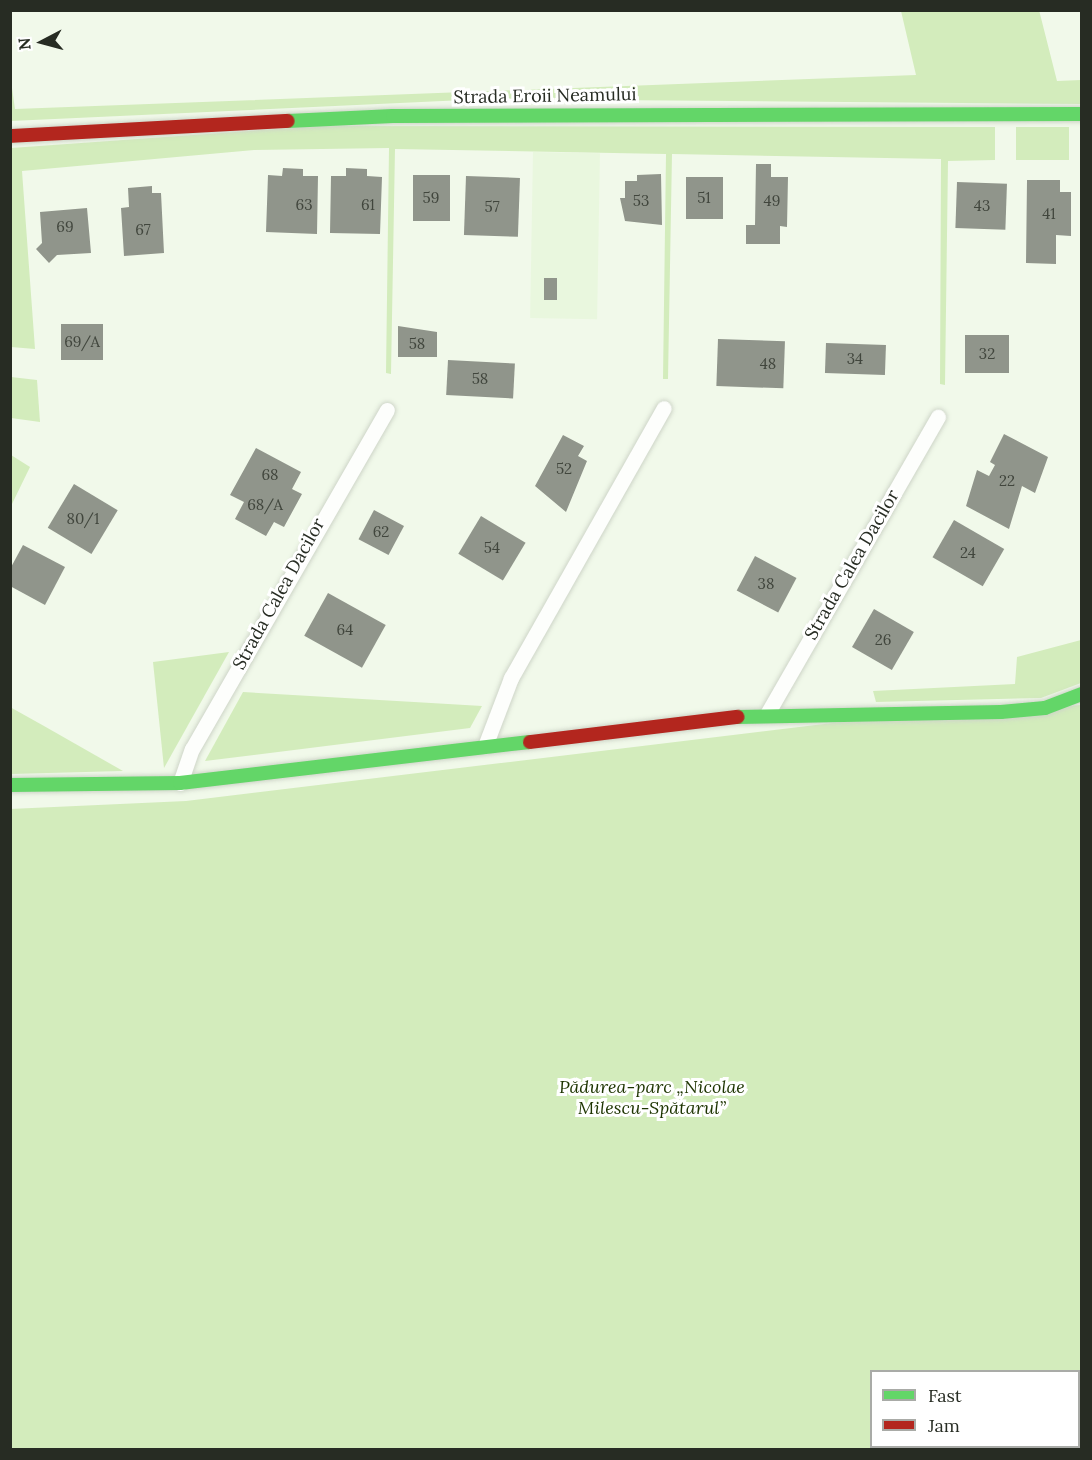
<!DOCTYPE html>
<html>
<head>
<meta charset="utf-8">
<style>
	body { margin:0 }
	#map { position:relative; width:1092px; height:1460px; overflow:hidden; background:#f1f9ea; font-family:Lora,serif }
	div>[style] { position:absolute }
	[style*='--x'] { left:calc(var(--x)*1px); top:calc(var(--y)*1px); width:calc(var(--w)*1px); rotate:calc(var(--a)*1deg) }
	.built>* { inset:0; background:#e9f7de; transform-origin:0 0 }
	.green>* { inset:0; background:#d3ecbc; transform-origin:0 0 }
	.stream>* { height:9px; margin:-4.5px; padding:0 4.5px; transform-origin:4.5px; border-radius:4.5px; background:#a9c58e }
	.building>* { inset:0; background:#90958b; transform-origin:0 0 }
	.roads { filter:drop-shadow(0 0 2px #ced5c8) drop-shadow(0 0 2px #ced5c8) }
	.lane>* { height:15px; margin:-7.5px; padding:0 7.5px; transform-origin:7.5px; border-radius:7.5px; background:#fdfefc }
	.fast>* { height:14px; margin:-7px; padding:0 7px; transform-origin:7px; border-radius:7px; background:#63d668 }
	.jam>* { height:14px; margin:-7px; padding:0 7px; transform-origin:7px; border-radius:7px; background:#b3261e }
	span { translate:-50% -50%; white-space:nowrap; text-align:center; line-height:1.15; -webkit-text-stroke:6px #fff; paint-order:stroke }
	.number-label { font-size:15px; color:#41463d }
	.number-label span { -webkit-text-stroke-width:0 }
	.street-label { font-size:18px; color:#272c23 }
	.park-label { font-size:18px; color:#1d3400; font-style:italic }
	.frame { position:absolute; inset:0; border:12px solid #272c23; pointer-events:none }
	.legend { position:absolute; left:870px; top:1370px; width:210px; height:78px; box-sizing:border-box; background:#fff; border:2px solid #a9aba7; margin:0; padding:8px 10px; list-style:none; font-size:18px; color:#272c23 }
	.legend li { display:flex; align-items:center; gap:12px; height:30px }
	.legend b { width:30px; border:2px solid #a9aba7 }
	.north { position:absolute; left:12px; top:12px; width:60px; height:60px; -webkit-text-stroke:4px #fff; paint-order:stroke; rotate:264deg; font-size:16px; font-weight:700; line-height:24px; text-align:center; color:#272c23 }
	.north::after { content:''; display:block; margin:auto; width:21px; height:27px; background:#272c23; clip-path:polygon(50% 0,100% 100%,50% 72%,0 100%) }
</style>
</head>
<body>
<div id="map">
	<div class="built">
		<div style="left:533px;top:152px;width:67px;height:166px;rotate:1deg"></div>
	</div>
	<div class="green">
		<div style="clip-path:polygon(1039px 10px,1057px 81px,1081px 80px,1082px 104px,486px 99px,11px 121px,10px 74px,15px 109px,916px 75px,901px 11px)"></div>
		<div style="clip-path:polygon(318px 126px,995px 127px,995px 160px,948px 161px,945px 385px,940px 384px,941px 159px,672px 154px,668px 379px,663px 379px,666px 154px,395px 149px,391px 374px,386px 373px,389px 148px,254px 150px,22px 171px,35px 349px,11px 347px,11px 148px)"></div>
		<div style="left:1016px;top:127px;width:53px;height:33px"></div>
		<div style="clip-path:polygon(11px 377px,37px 380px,40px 422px,11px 418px)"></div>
		<div style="clip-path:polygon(11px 455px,30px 467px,11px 506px)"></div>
		<div style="clip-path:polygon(1081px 640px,1081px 683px,1041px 698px,876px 702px,873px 691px,1015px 684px,1017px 657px)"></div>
		<div style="clip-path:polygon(229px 652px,164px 768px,153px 662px)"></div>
		<div style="clip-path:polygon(243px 692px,414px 702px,482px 706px,470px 728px,205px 761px)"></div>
		<div style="clip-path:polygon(evenodd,1081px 705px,1081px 1449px,11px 1449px,10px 809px,186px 801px,857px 720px,1081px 705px,872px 1372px,1078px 1372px,1078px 1446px,872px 1446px,872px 1372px)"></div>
		<div style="clip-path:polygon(10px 707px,44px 726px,123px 771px,11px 774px)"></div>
	</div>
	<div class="stream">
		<div style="--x:1077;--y:1450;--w:7;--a:-45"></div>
	</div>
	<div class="building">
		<div style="clip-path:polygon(756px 164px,771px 164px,771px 177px,788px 177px,787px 227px,780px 226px,780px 244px,746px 244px,746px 225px,755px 225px)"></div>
		<div style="clip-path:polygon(283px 168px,303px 169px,303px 176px,318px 176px,317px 234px,266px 232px,268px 175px,282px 176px)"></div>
		<div style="clip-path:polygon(346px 168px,367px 169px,367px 176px,382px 177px,380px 234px,330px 233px,331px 176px,346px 176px)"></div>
		<div style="clip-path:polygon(661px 174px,662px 225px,625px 221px,620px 198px,625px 198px,625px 181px,637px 181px,637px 175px)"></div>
		<div style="left:413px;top:175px;width:37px;height:46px"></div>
		<div style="left:466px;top:176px;width:54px;height:59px;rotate:2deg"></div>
		<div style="left:686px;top:177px;width:37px;height:42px"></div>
		<div style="clip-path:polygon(1027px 180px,1060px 180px,1060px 192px,1071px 192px,1071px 236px,1056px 235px,1056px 264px,1026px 263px)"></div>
		<div style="left:957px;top:182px;width:50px;height:46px;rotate:2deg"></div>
		<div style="clip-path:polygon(152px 186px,152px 193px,161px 193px,164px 253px,124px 256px,121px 208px,129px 207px,128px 188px)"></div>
		<div style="clip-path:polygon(87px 208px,91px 253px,57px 255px,49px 263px,36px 249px,42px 243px,40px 212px)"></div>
		<div style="left:544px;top:278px;width:13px;height:22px"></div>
		<div style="left:61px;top:324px;width:42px;height:36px"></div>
		<div style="clip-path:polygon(398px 326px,437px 332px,437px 357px,398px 357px)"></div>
		<div style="left:965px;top:335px;width:44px;height:38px"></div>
		<div style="left:718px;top:339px;width:67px;height:47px;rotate:2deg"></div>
		<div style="left:826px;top:343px;width:60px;height:30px;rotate:2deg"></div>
		<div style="left:448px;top:360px;width:67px;height:35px;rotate:3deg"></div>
		<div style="clip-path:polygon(1004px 434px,1048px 457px,1035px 493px,1022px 486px,1009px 529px,966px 506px,977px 470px,989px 476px,995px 465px,990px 462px)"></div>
		<div style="clip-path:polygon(563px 435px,584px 446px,578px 456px,587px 461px,566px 512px,535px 486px)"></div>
		<div style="clip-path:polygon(256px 448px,301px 472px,292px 489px,302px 494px,284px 527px,274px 522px,266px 536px,235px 519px,244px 502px,230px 495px)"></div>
		<div style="left:74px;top:484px;width:51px;height:51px;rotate:31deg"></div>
		<div style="left:374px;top:510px;width:34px;height:33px;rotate:28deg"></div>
		<div style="left:481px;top:516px;width:52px;height:44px;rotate:31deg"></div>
		<div style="left:954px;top:520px;width:58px;height:43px;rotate:30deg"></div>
		<div style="clip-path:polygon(23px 545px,65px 567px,45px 605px,10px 586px,10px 569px)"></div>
		<div style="left:755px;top:556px;width:47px;height:39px;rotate:28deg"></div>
		<div style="left:328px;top:593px;width:66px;height:49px;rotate:29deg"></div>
		<div style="left:874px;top:609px;width:46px;height:44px;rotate:30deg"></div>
	</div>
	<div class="roads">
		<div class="lane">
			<div style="--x:767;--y:714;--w:343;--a:-60.1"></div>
			<div style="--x:485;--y:746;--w:73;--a:-69.1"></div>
			<div style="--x:511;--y:678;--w:310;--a:-60.5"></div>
			<div style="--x:180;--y:783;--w:36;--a:-71"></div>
			<div style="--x:192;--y:749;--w:391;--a:-60.1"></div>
		</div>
		<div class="fast">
			<div style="--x:288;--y:121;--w:105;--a:-2.7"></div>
			<div style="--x:393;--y:116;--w:689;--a:-0.17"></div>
			<div style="--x:738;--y:717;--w:263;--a:-1.1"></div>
			<div style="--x:1001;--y:712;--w:44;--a:-5.2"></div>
			<div style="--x:1045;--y:708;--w:40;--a:-21"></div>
			<div style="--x:10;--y:785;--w:170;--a:-0.7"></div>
			<div style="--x:180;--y:783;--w:352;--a:-6.7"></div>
		</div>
		<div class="jam">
			<div style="--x:10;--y:136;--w:278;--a:-3.1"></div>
			<div style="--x:530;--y:742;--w:209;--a:-6.9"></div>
		</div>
	</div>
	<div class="number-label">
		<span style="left:431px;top:198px">59</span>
		<span style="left:704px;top:198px">51</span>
		<span style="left:641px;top:201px">53</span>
		<span style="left:772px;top:201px">49</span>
		<span style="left:304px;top:205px">63</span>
		<span style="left:368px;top:205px">61</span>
		<span style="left:982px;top:206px">43</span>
		<span style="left:492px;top:207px">57</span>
		<span style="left:1049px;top:214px">41</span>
		<span style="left:65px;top:227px">69</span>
		<span style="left:143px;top:230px">67</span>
		<span style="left:82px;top:342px">69/A</span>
		<span style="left:417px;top:344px">58</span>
		<span style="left:987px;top:354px">32</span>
		<span style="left:855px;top:359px">34</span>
		<span style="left:768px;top:364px">48</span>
		<span style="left:480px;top:379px">58</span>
		<span style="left:564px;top:469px">52</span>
		<span style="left:270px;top:475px">68</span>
		<span style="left:1007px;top:481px">22</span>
		<span style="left:265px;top:505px">68/A</span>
		<span style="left:83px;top:519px">80/1</span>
		<span style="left:381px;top:532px">62</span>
		<span style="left:492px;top:548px">54</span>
		<span style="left:968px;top:553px">24</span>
		<span style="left:766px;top:584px">38</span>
		<span style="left:345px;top:630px">64</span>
		<span style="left:883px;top:640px">26</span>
	</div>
	<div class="street-label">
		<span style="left:545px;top:96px;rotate:-1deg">Strada Eroii Neamului</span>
		<span style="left:852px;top:565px;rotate:-60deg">Strada Calea Dacilor</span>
		<span style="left:279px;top:594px;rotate:-61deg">Strada Calea Dacilor</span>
	</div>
	<div class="park-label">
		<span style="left:652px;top:1098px">Pădurea-parc „Nicolae<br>Milescu-Spătarul”</span>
	</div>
	<div class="frame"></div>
	<ul class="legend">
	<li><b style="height:8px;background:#63d668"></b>Fast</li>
	<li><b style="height:8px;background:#b3261e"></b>Jam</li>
	</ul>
	<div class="north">N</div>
</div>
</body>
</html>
